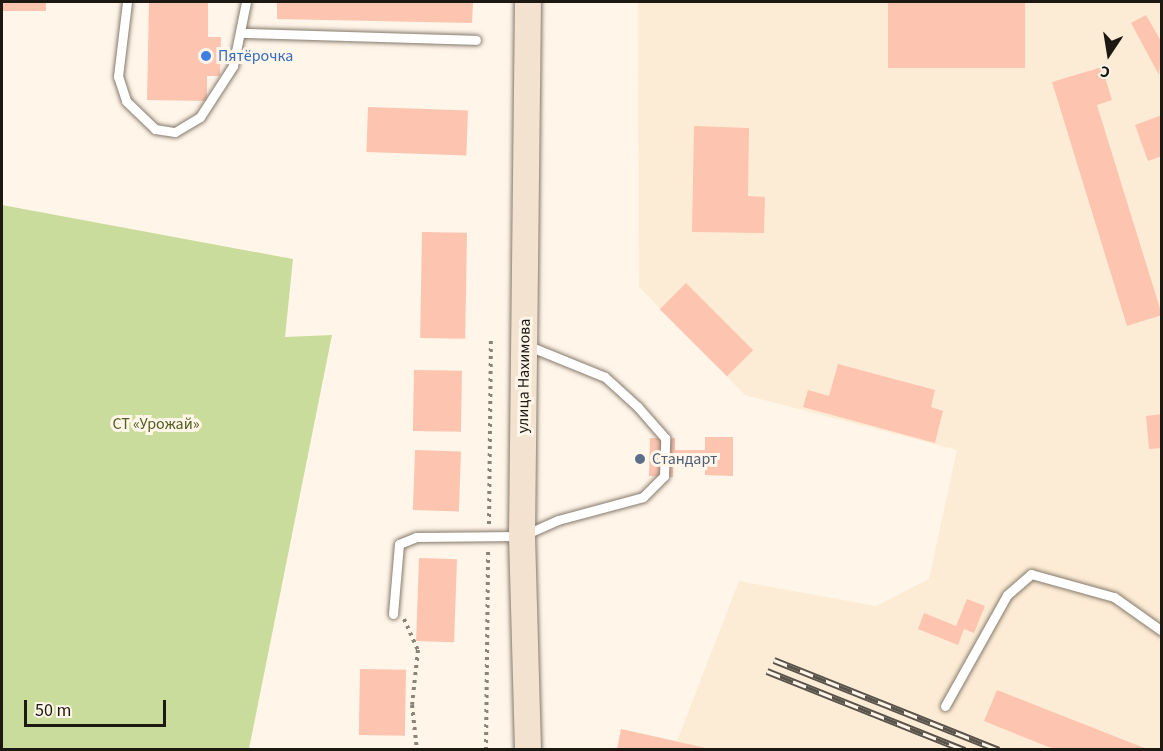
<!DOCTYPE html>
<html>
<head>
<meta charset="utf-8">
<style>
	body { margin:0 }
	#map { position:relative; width:1163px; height:751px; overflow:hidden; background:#fff5e8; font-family:"Source Sans 3",sans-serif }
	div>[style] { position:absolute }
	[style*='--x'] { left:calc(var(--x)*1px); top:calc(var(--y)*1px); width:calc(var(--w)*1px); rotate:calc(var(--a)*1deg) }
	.built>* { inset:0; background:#fdecd5 }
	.green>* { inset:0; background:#cadc9b }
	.building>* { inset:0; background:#fdc4b0; transform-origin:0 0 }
	.path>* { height:4px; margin-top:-2px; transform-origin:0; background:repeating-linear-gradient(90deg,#8a837a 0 3px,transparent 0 7.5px) }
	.roads { filter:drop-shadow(0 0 2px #857a6c) drop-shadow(0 0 2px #857a6c) }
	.service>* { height:9px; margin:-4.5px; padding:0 4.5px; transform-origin:4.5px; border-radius:4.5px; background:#fff }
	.secondary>* { height:26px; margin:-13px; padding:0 13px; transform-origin:13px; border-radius:13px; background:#f2e2cf }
	.rail>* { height:7px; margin-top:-3.5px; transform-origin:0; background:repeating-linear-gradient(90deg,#fff5e8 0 14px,#59534b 0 28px); box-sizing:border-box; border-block:2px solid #59534b }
	.dots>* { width:16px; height:16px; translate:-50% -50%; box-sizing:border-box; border:3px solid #fff5e8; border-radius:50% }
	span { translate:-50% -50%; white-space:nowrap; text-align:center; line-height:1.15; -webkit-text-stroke:6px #fff5e8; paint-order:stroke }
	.shop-label { font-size:16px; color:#366cbe }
	.left { translate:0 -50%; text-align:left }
	.street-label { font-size:16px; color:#1c1812 }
	.park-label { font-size:16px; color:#505e1f }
	.service-label { font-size:16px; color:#4e5e75 }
	.frame { position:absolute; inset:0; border:3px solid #1c1812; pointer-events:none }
	.north { position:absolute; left:1079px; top:24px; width:60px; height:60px; -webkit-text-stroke:4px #fff5e8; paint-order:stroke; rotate:192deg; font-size:16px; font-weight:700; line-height:24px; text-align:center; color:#1c1812 }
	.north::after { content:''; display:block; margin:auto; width:21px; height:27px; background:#1c1812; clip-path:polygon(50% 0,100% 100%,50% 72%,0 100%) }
	.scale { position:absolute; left:24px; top:700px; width:142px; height:27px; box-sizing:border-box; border:3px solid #1c1812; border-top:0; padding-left:8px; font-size:18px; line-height:21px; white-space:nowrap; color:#1c1812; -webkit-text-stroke:4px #fff5e8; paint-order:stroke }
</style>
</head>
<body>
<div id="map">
	<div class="built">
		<div style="clip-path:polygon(638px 2px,1161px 2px,1161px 749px,617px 750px,621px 729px,677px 741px,739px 581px,876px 606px,929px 579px,957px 450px,745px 395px,639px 287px)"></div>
	</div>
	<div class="green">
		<div style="clip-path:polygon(2px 205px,293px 259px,285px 337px,332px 335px,249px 749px,2px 749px)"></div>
	</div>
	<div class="building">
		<div style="left:2px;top:2px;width:44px;height:9px"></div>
		<div style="clip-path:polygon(149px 2px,208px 2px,208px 37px,221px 37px,220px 76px,207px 76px,207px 101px,147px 100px)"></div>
		<div style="clip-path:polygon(277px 2px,473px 2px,472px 23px,277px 19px)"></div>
		<div style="left:888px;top:2px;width:137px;height:66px"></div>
		<div style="clip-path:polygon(1146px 15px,1162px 43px,1159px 75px,1131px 23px)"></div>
		<div style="clip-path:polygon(1102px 67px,1112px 100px,1097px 105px,1162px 315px,1127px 326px,1052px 82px)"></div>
		<div style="left:368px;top:107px;width:100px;height:45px;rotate:2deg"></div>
		<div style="clip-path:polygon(1162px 115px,1162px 156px,1148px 161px,1135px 125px)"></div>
		<div style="clip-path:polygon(694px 126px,749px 128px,748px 196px,765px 197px,764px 233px,692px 232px)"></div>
		<div style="left:422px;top:232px;width:45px;height:106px;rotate:1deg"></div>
		<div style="left:686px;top:283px;width:95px;height:37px;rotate:45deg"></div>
		<div style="clip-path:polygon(838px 364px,935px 390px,931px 407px,943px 411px,935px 443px,803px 407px,808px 390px,829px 396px)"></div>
		<div style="left:414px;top:370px;width:48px;height:61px;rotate:1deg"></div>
		<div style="clip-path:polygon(1162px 414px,1162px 448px,1149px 449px,1146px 416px)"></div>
		<div style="clip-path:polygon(705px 437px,733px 437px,733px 476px,705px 475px,705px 465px,673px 465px,673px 477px,649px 476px,650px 438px,675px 438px,675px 450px,705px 450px)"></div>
		<div style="left:415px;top:450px;width:46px;height:60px;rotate:2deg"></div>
		<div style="left:419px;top:558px;width:38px;height:83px;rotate:2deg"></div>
		<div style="clip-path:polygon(967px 599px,985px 606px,974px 633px,964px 629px,958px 645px,918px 629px,924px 613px,956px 626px)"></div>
		<div style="left:360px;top:669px;width:46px;height:66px;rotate:1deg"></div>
		<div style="clip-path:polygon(997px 690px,1147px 749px,1147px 750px,1056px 750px,984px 721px)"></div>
		<div style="clip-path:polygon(621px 729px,710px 749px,710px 750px,617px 750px)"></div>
	</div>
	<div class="path">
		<div style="--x:489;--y:524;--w:185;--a:-89.4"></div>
		<div style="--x:404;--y:619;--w:34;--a:66"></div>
		<div style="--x:418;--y:650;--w:55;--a:96.2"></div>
		<div style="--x:412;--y:705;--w:45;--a:83.7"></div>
		<div style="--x:486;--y:750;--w:201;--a:-89.4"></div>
	</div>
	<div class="roads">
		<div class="service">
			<div style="--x:127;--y:2;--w:75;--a:96.9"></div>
			<div style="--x:118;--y:76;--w:26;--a:72"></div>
			<div style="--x:126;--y:101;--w:40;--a:44"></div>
			<div style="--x:155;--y:129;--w:20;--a:9"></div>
			<div style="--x:175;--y:132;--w:29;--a:-31"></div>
			<div style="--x:200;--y:117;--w:61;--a:-57.1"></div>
			<div style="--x:233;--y:66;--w:65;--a:-78.5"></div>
			<div style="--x:243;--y:33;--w:233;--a:1.7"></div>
			<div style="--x:393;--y:614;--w:70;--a:-85.1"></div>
			<div style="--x:399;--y:544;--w:18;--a:-22"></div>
			<div style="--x:416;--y:537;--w:106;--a:-0.5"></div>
			<div style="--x:522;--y:536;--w:39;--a:-24"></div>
			<div style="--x:558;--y:520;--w:88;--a:-15.1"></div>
			<div style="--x:643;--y:497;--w:30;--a:-45"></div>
			<div style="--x:664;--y:476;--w:38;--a:-88"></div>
			<div style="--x:665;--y:438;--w:41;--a:-131.1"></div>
			<div style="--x:638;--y:407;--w:45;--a:-137.7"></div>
			<div style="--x:605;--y:377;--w:85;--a:-157.9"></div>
			<div style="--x:945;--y:706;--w:127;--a:-60.8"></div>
			<div style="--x:1007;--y:595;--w:32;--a:-41"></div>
			<div style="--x:1031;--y:574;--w:86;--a:15.5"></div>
			<div style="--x:1114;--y:597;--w:59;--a:35.3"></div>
		</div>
		<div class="secondary">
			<div style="--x:528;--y:750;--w:214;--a:-91.6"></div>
			<div style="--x:522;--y:536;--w:534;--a:-89.36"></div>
		</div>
	</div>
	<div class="rail">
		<div style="--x:774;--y:660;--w:242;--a:21.8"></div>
		<div style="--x:767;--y:671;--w:213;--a:21.8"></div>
	</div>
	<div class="dots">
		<div style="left:206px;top:56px;background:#3f7fe0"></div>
		<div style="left:640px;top:459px;background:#5c6f8a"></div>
	</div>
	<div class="shop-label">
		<span class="left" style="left:218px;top:56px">Пятёрочка</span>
	</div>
	<div class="street-label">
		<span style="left:524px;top:376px;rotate:-89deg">улица Нахимова</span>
	</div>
	<div class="park-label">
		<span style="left:156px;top:424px">СТ «Урожай»</span>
	</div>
	<div class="service-label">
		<span class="left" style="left:652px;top:459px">Стандарт</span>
	</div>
	<div class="frame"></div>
	<div class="north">С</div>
	<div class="scale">50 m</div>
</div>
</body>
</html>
